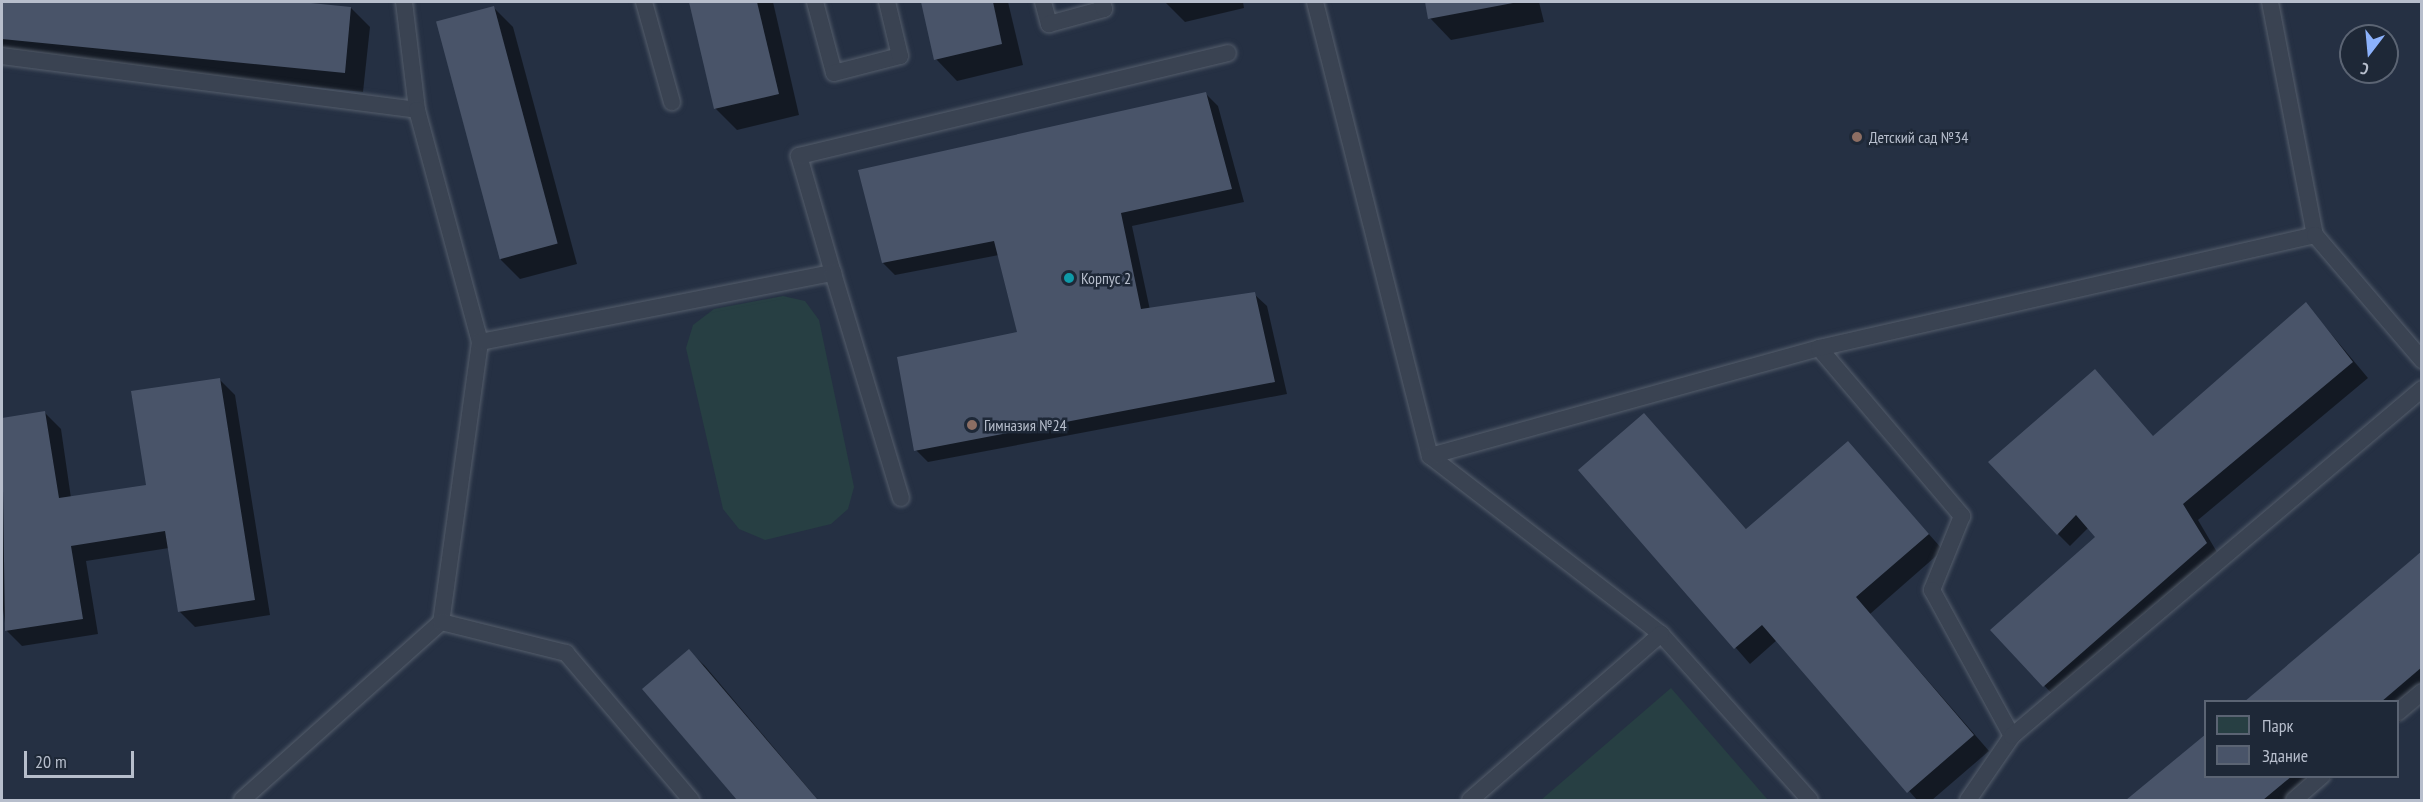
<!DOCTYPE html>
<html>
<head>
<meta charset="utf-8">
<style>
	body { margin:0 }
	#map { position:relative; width:2423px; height:802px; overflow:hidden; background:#253043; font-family:"PT Sans Narrow",sans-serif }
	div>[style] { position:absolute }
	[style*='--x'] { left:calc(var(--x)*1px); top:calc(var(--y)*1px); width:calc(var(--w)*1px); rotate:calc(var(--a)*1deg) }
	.green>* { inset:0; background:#273f43 }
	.shadow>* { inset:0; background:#0007 }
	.building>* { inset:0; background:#495469; transform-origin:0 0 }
	.roads { filter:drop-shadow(0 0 2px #555e6c) drop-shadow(0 0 2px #555e6c) }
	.lane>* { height:16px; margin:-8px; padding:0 8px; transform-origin:8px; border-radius:8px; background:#3a4352 }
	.dots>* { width:16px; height:16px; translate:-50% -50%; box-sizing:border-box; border:3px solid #1e2837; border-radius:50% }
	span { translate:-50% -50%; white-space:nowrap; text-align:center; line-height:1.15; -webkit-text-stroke:5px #1e2837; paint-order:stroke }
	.poi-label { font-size:16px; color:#b7becc }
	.left { translate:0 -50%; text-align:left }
	.frame { position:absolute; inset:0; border:3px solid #b7becc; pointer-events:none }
	.legend { position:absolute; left:2204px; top:700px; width:195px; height:78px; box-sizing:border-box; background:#1e2837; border:2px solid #5b6473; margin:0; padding:8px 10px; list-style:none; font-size:18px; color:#b7becc }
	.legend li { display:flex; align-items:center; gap:12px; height:30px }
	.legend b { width:30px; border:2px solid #5b6473 }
	.north { position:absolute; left:2339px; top:24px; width:60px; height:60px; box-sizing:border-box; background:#1e2837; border:2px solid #5b6473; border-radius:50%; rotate:196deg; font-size:16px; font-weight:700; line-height:24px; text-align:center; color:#b7becc }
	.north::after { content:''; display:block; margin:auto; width:21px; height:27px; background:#8cb2fc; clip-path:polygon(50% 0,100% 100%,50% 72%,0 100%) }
	.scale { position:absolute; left:24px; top:751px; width:110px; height:27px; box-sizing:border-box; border:3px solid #b7becc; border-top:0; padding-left:8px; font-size:18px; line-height:21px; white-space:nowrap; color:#b7becc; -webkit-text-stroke:4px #1e2837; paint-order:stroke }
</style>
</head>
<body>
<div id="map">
	<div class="green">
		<div style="clip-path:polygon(783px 296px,805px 301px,819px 320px,854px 487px,848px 509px,831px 524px,765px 540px,739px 529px,723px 509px,686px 348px,693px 325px,714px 309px)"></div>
		<div style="clip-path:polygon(1671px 688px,1768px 800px,1541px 800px)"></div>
	</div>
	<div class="shadow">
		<div style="clip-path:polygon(2px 2px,286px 2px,351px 8px,370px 27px,363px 92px,2px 56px)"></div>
		<div style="clip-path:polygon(690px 2px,773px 2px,799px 115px,737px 130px,715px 108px)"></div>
		<div style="clip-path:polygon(922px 2px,1008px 2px,1023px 65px,957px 81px,936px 59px)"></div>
		<div style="clip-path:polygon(1165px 2px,1243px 2px,1244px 8px,1185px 22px)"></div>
		<div style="clip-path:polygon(1426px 2px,1539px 2px,1544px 22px,1451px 40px,1430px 18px)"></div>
		<div style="clip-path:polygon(494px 8px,513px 27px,577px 264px,520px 279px,501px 260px)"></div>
		<div style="clip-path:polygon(1205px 93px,1218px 106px,1244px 202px,1132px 226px,1150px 310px,1254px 294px,1267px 306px,1287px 394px,928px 462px,916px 450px,1018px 333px,999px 255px,895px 275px,883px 263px)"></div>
		<div style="clip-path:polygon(2306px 304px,2368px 378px,2198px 520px,2221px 559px,2060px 702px,1992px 631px,2098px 537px,2089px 527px,2070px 546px,2058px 534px,2095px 371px,2153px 437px)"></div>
		<div style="clip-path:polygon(219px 379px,235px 395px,270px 615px,195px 627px,179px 611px,169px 548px,86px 561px,98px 634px,22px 646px,6px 630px,2px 602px,2px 420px,45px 413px,61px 429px,71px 498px,147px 486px)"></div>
		<div style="clip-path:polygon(1644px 415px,1747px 530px,1848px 443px,1943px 550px,1870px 614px,1989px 751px,1932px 800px,1917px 800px,1777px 640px,1750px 664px,1580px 470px)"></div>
		<div style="clip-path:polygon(2422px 553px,2422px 703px,2398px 723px,2398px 702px,2246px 702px)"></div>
		<div style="clip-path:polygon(689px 651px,705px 666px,818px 800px,738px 800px,644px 689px)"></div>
		<div style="clip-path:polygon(2206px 736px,2206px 776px,2334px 776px,2305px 800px,2129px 800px)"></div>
	</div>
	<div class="building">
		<div style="clip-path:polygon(2px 2px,301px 2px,351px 7px,345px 73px,2px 39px)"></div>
		<div style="clip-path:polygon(689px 2px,757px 2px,779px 94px,714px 109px)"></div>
		<div style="clip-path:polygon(921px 2px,993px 2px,1002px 44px,934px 60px)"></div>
		<div style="clip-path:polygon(1425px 2px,1513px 2px,1513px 3px,1428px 19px)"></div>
		<div style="left:494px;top:6px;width:246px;height:60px;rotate:75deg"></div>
		<div style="clip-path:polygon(1206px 92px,1232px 189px,1121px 213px,1141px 309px,1255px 292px,1275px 382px,914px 451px,897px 357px,1017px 332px,994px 241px,882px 263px,858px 170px)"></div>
		<div style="clip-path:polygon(2306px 302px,2353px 362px,2183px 504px,2207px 543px,2043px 687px,1990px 630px,2095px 537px,2076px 515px,2057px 535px,1988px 462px,2095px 369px,2153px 436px)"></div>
		<div style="clip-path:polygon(220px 378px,255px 600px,178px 612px,165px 531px,71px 546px,83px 619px,5px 631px,2px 418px,45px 411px,59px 498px,146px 485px,131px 391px)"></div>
		<div style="clip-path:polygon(1644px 413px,1746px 529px,1848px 441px,1929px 534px,1856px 597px,1974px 735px,1907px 793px,1762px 625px,1734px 649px,1578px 470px)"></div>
		<div style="clip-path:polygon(2422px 551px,2422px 667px,2381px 702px,2244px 702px)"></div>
		<div style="clip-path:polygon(689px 649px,818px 800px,737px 800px,642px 689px)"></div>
		<div style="clip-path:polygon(2206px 734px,2206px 776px,2292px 776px,2263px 800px,2126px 800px)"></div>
	</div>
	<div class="roads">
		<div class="lane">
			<div style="--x:404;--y:2;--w:109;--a:83.1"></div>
			<div style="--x:644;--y:2;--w:104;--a:74.4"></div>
			<div style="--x:815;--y:2;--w:73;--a:75"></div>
			<div style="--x:834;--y:73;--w:68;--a:-14.4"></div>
			<div style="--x:900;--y:56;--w:56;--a:-103.5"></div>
			<div style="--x:1043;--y:2;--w:23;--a:75"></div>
			<div style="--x:1049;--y:24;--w:57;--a:-15.3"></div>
			<div style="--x:1104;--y:9;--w:7;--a:-106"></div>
			<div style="--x:1315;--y:2;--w:468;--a:75.8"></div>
			<div style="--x:1430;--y:456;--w:292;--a:37.6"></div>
			<div style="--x:1661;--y:634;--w:223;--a:48.1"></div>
			<div style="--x:2270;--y:2;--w:237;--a:79.1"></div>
			<div style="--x:2;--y:56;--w:418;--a:7.4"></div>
			<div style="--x:417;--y:110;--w:240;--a:74.8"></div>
			<div style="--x:480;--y:342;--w:283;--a:97.9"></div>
			<div style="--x:441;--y:622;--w:267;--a:138.2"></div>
			<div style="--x:833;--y:273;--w:122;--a:-106.2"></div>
			<div style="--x:799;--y:156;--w:441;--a:-13.5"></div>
			<div style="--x:480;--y:342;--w:360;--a:-11.1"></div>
			<div style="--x:833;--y:273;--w:235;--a:73.2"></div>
			<div style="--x:1819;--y:348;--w:221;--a:49.6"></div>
			<div style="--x:1962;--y:516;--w:80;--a:112.1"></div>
			<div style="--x:1932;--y:590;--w:166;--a:61.3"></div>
			<div style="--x:1430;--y:456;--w:404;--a:-15.5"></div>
			<div style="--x:1819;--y:348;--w:509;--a:-12.83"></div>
			<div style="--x:2315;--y:235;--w:165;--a:49.4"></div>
			<div style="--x:441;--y:622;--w:129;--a:13.9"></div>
			<div style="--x:566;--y:653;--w:193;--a:49.6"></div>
			<div style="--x:2398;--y:712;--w:31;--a:-40"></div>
			<div style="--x:1470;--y:800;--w:253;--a:-41"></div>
			<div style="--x:1968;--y:800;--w:78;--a:-55.5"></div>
			<div style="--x:2012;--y:736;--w:537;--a:-40.24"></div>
			<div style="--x:2294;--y:800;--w:37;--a:-41"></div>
		</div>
	</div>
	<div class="dots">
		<div style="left:1857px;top:137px;background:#8d6e63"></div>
		<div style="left:1069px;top:278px;background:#0f9aa8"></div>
		<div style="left:972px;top:425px;background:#8d6e63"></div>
	</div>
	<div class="poi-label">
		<span class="left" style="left:1869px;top:137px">Детский сад №34</span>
		<span class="left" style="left:1081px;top:278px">Корпус 2</span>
		<span class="left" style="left:984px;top:425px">Гимназия №24</span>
	</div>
	<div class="frame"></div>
	<ul class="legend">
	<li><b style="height:16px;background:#273f43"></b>Парк</li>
	<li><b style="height:16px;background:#495469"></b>Здание</li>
	</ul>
	<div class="north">С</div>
	<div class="scale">20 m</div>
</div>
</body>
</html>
